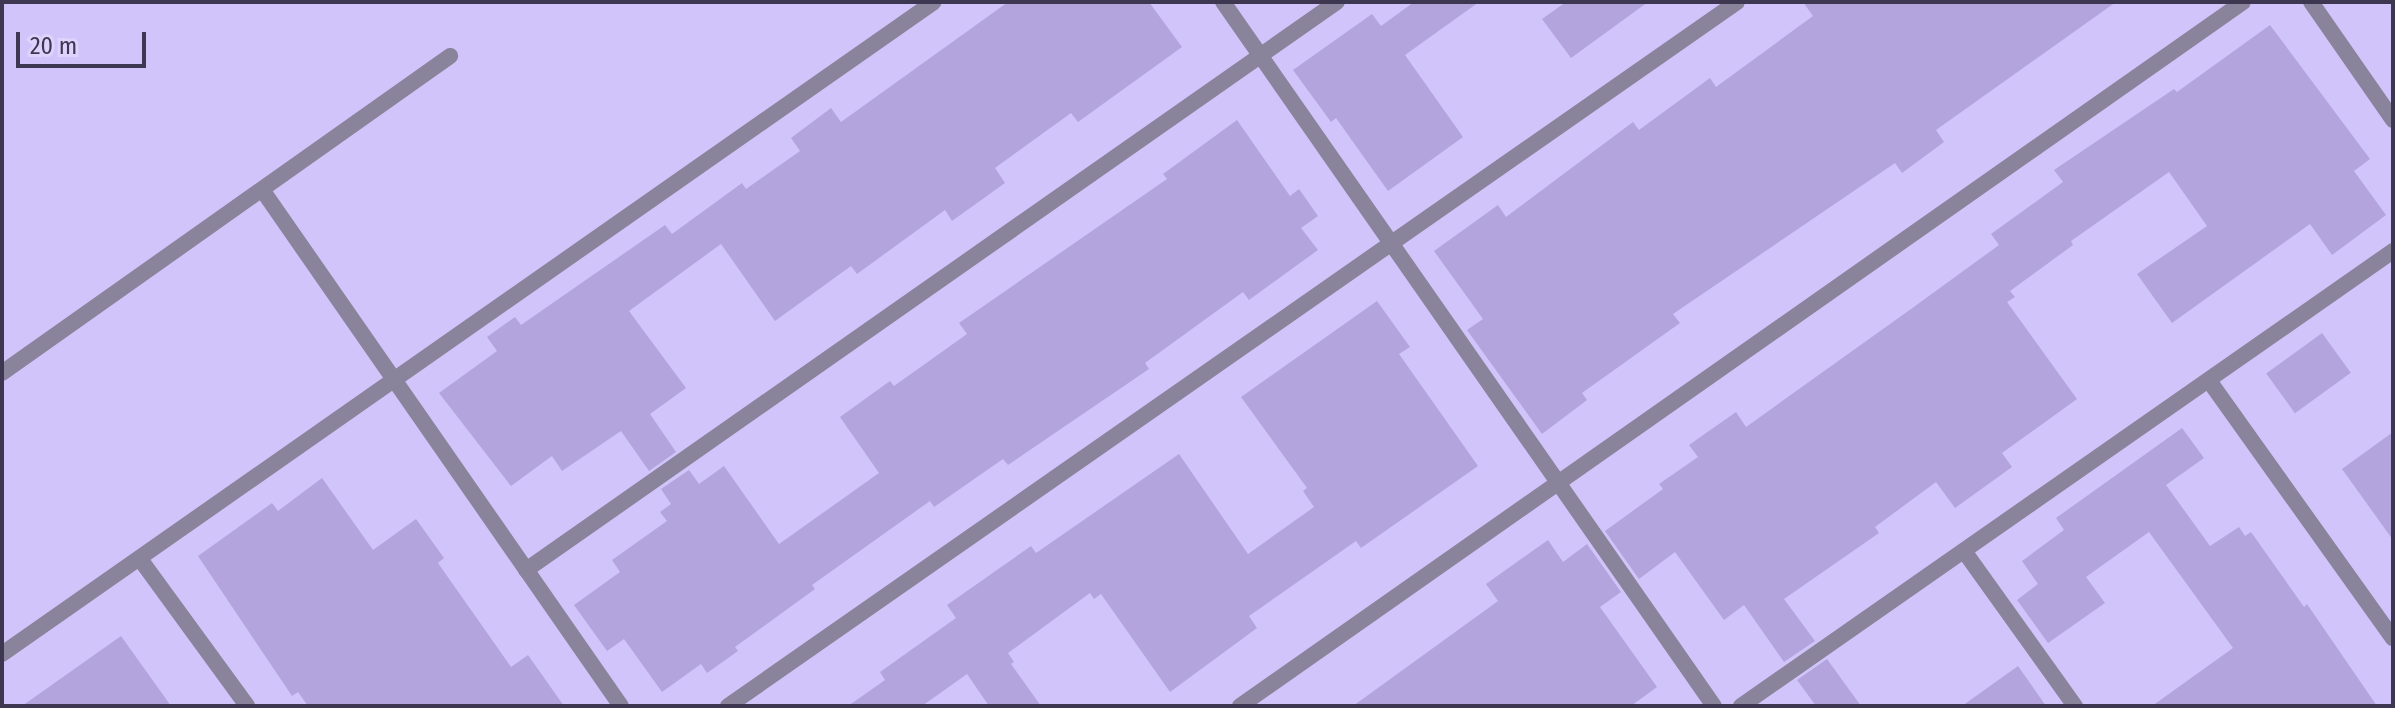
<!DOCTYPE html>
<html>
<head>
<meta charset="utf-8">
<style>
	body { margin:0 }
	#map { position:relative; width:2395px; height:708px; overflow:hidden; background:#d1c4fa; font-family:"Fira Sans Condensed",sans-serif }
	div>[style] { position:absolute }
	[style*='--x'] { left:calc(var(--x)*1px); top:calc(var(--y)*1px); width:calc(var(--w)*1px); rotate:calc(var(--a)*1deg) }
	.building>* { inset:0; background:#b3a4de; transform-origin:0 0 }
	.minor>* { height:16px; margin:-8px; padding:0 8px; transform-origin:8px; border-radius:8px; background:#89839b }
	span { translate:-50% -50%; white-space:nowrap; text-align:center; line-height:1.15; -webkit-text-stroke:6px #ddd3fc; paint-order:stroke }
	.frame { position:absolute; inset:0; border:4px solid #3e3752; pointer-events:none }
	.scale { position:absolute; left:16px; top:32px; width:130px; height:36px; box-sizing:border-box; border:4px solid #3e3752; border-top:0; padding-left:10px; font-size:24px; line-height:28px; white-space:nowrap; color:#3e3752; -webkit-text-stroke:6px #ddd3fc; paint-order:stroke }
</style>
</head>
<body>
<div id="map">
	<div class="building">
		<div style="clip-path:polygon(1008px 2px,1149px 2px,1182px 47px,1078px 122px,1071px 113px,995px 168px,1005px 183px,952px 221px,945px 210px,857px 274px,851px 266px,775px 321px,721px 244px,629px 311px,686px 388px,650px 414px,676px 452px,649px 471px,621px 431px,562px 471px,552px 456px,511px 486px,439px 393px,497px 351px,487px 337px,515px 317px,521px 325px,665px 225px,672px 234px,742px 183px,746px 189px,800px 151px,791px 138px,831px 108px,841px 122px)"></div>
		<div style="clip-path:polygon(1414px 2px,1479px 2px,1405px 55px,1463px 137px,1388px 191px,1336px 118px,1331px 122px,1293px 70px,1372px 14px,1381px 26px)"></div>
		<div style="clip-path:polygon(1566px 2px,1648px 2px,1571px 58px,1542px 19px)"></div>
		<div style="clip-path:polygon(1803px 2px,2116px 2px,1936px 130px,1944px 142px,1902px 173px,1895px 163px,1673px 314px,1680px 323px,1582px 393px,1587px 400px,1542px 434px,1467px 330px,1483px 319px,1434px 251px,1498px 205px,1506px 217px,1633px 122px,1639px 130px,1710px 78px,1716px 87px,1813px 16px)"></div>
		<div style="clip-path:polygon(2270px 25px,2370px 159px,2354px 171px,2386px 215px,2332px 255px,2310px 224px,2172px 323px,2137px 274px,2207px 226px,2169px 172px,2071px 241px,2073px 245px,2010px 291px,2015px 297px,2007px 302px,2077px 399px,2002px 453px,2012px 467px,1955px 508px,1936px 482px,1875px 527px,1879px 533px,1784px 599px,1815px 641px,1784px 662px,1744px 605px,1724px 620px,1675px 552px,1639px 579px,1605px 531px,1663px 489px,1659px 484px,1698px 457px,1689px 445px,1736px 412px,1746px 427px,1911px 309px,1999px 245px,1991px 234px,2063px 182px,2054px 170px,2174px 89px,2177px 92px)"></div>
		<div style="clip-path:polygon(1237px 120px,1290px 196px,1299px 189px,1318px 216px,1301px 228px,1318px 250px,1249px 300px,1243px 292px,1145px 363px,1149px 369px,1008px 465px,1003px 459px,934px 507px,930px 501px,812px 585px,815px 589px,735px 647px,738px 651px,707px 673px,701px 664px,662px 692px,624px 639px,607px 651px,574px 605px,620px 572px,612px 560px,667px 521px,660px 512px,671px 504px,661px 489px,689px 470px,699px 484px,724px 466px,779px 544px,879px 473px,840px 417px,890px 381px,894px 386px,967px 334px,959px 323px,1167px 179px,1163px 174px)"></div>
		<div style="clip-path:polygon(1377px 301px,1410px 347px,1399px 354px,1478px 466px,1361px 548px,1356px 541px,1249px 616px,1257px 628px,1170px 692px,1101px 594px,1094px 599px,1090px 593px,1008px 653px,1014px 662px,1011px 664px,1041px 706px,989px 706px,967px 674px,922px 706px,848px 706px,885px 680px,880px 672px,956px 618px,947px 605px,1031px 546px,1036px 553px,1179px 454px,1248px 554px,1314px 507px,1303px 491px,1307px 488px,1241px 397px)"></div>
		<div style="left:2322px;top:333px;width:49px;height:69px;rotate:54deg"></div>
		<div style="clip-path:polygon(2182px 428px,2204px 458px,2166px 485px,2210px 546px,2239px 527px,2245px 536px,2251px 532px,2304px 607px,2307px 604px,2377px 706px,2152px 706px,2233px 648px,2149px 532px,2086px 577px,2105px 603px,2048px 643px,2017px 600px,2038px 584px,2022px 561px,2064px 530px,2056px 518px)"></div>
		<div style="clip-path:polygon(2393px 432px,2393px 540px,2342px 469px)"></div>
		<div style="clip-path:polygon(322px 478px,373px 550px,416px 519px,444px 558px,438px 563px,511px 667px,528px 655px,564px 706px,308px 706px,298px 692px,292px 696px,198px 556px,272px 503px,278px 511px)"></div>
		<div style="clip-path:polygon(1548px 540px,1563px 562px,1587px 544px,1621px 592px,1600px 607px,1657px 687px,1631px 706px,1353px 706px,1498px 601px,1486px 584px)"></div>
		<div style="clip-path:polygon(121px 636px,171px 706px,22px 706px)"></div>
		<div style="clip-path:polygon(1827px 659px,1861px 706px,1816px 706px,1797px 680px)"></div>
		<div style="clip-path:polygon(2018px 666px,2046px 706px,1962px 706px)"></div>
	</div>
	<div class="minor">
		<div style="--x:1223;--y:2;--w:858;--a:55.11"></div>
		<div style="--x:2311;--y:2;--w:144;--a:55.2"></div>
		<div style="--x:263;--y:191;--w:627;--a:55.2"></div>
		<div style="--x:2;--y:373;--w:549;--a:-35.28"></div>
		<div style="--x:2210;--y:382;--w:315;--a:54.5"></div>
		<div style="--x:1964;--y:551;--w:191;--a:54.4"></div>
		<div style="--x:140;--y:559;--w:182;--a:53.9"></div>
		<div style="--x:526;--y:570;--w:990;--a:-35.01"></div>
		<div style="--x:2;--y:654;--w:1137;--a:-34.98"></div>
		<div style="--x:728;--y:706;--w:1230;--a:-34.9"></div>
		<div style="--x:1240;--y:706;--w:1225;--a:-35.06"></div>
		<div style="--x:1741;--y:706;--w:795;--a:-34.91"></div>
	</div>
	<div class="frame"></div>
	<div class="scale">20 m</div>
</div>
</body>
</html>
